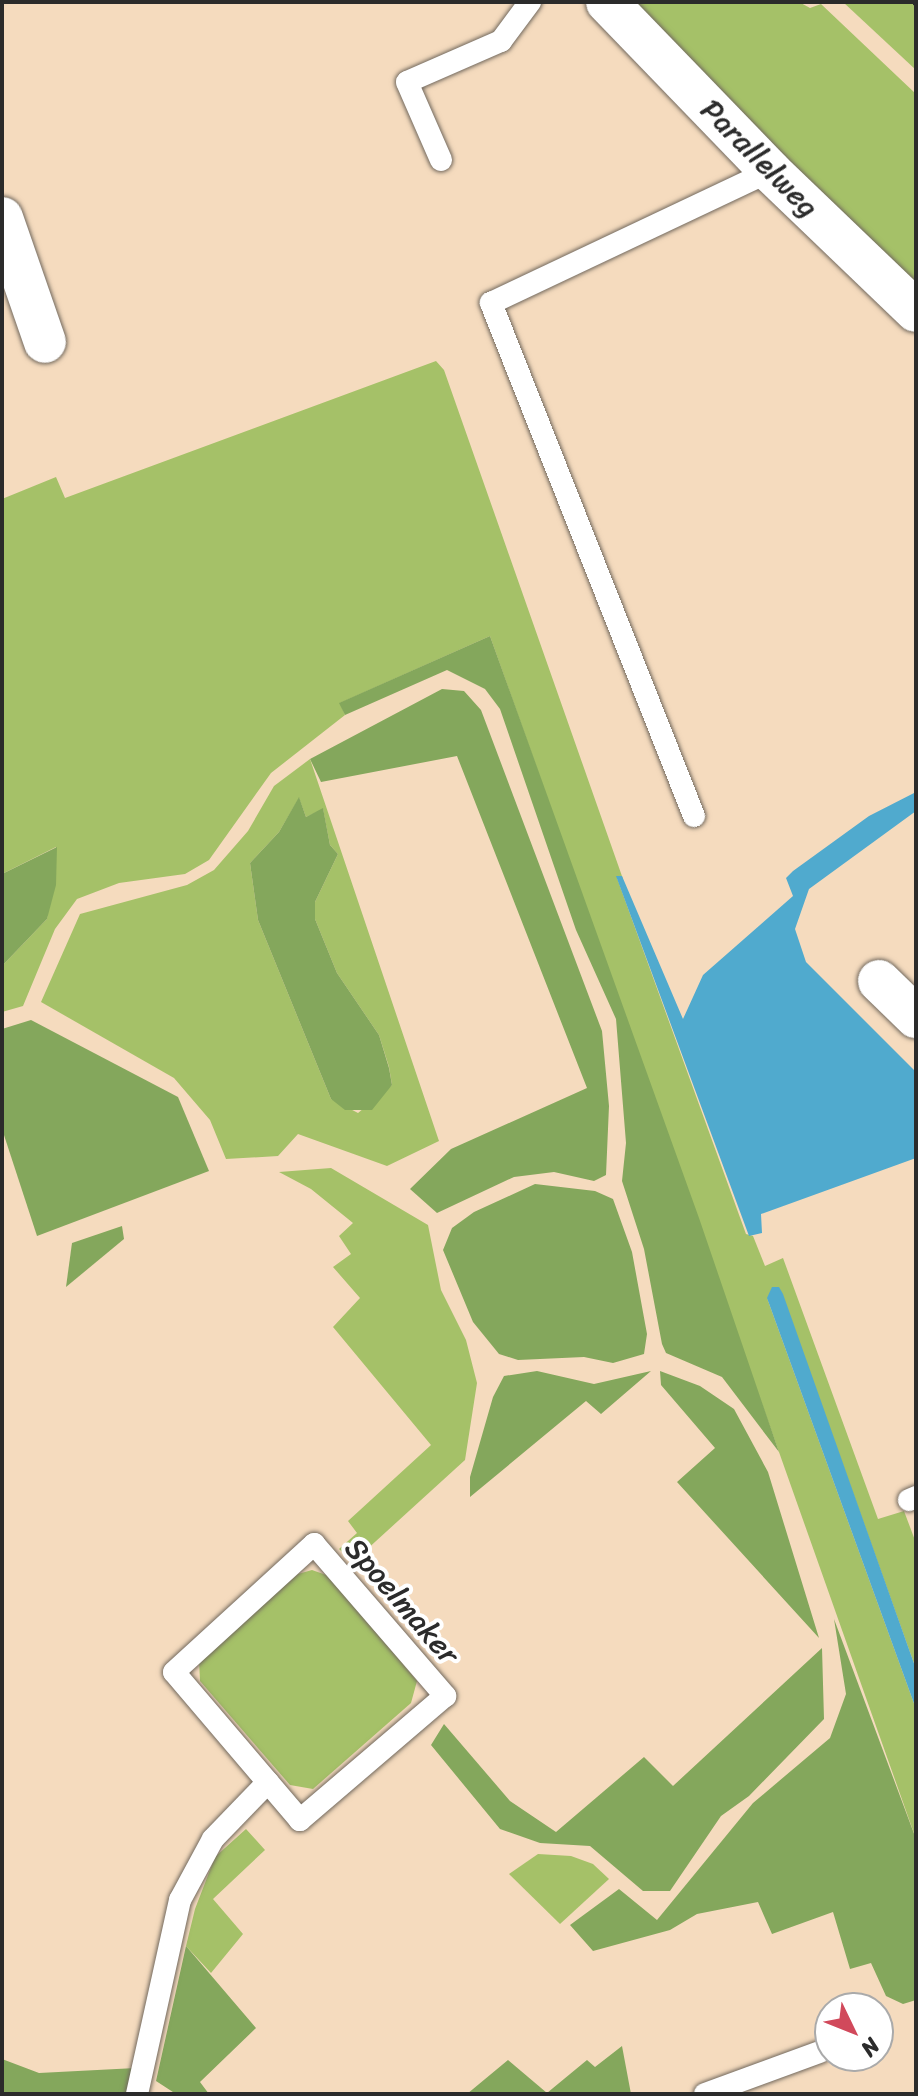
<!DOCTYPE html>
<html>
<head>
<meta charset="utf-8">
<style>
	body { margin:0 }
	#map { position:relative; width:918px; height:2096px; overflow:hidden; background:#f5dbbe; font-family:Sriracha,sans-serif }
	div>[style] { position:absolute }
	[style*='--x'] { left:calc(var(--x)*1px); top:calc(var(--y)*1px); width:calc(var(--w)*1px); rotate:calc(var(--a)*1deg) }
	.green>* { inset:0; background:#a5c168 }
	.forest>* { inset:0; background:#84a75c }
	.water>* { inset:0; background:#50aace }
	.roads { filter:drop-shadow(0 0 2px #72695e) drop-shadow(0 0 2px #72695e) }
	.lane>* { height:22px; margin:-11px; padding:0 11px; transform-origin:11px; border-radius:11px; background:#fff }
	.street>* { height:42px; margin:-21px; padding:0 21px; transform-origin:21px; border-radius:21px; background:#fff }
	.rail>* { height:6px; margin-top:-3px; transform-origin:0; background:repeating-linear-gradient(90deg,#2b2b2b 0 12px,transparent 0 18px) }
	span { translate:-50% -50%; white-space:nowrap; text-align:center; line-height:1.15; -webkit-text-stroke:8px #fff; paint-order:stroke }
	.street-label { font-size:30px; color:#2b2b2b }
	.frame { position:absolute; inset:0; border:4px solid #2b2b2b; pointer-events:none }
	.north { position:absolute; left:814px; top:1992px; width:80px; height:80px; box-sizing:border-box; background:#fff; border:2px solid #aaa; border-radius:50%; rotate:133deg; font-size:22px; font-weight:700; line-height:32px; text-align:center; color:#2b2b2b }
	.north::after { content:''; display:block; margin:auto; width:28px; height:36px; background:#d1495b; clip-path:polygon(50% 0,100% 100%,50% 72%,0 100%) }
</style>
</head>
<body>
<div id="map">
	<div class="green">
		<div style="clip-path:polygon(633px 2px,799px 2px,810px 8px,821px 4px,916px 94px,916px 284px,794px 170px)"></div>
		<div style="clip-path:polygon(843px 2px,916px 2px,916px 70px)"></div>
		<div style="clip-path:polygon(436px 361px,444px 370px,623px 879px,617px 878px,746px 1234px,753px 1236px,765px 1266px,783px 1258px,878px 1519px,904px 1511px,916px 1543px,916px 1669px,830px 1429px,767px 1298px,916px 1709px,916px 1839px,490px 636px,340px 703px,345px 715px,271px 773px,209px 860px,185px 874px,119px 883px,77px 899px,55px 929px,23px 1006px,2px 1012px,2px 966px,47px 919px,56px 847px,2px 874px,2px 499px,56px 477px,65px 498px)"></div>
		<div style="clip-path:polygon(evenodd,310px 759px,439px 1141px,387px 1166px,298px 1134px,278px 1156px,226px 1159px,210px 1120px,174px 1078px,41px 1002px,80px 914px,187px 885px,214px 870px,248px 831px,274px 786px,310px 759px,299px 798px,306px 817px,323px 809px,330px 845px,338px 854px,315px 902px,315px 919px,337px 973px,379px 1035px,389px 1067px,392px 1085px,358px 1113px,331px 1099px,258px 920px,250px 863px,279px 832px,299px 798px)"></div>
		<div style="clip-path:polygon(331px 1168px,428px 1225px,441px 1290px,466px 1340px,477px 1383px,465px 1460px,353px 1562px,339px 1549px,357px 1533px,348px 1521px,431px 1445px,333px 1327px,360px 1298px,333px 1267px,351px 1254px,339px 1236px,353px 1223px,311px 1189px,279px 1172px)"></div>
		<div style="clip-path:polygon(312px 1570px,329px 1576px,417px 1681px,411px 1703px,313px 1789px,290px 1785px,200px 1681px,199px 1659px,298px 1574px)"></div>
		<div style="clip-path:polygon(246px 1829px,265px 1850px,213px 1899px,243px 1934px,211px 1973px,186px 1946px,195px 1909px,215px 1857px)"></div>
		<div style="clip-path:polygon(538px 1854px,571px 1856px,593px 1864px,609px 1879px,560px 1924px,509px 1874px)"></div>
	</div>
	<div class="forest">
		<div style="clip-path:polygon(490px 636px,699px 1218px,779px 1452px,722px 1377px,666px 1353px,662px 1344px,644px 1249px,622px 1181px,626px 1143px,616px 1019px,576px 930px,500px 709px,485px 689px,447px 670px,345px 715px,339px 703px)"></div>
		<div style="clip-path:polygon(442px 689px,464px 691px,481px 710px,602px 1031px,609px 1106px,606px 1175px,594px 1181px,554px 1172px,514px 1177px,437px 1213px,410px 1189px,451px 1149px,587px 1088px,457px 756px,321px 782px,310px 759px)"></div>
		<div style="clip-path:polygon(299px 797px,306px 817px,323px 808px,330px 845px,338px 854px,315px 902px,315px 919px,337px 973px,379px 1035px,389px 1068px,392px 1085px,372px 1110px,345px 1110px,331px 1099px,258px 920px,250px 863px,279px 832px)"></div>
		<div style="clip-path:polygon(57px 847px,56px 885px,47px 919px,2px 966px,2px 874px)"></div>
		<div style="clip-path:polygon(31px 1020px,178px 1097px,209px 1171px,37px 1236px,2px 1129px,2px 1029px)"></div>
		<div style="clip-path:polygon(535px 1184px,595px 1191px,613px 1199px,632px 1252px,647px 1334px,644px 1354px,613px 1363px,584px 1357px,518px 1360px,499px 1354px,473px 1322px,443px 1250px,452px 1228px,474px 1212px)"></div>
		<div style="clip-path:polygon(122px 1226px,124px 1239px,66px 1287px,72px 1243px)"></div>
		<div style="clip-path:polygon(537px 1371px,594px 1384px,651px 1371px,601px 1414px,586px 1401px,470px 1497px,470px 1477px,493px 1397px,504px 1376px)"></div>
		<div style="clip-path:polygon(660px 1371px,700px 1386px,734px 1409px,768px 1472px,819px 1638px,677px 1482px,715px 1448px,661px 1385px)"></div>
		<div style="clip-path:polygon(834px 1619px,916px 1839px,916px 2000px,903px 2004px,886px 1996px,871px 1963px,850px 1969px,833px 1912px,772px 1934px,758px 1902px,697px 1914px,670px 1930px,593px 1951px,570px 1925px,619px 1889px,657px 1920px,753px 1803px,830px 1738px,846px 1694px)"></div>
		<div style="clip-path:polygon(822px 1648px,824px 1719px,749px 1796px,721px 1816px,670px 1891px,643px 1891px,590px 1846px,540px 1843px,500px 1829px,431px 1745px,444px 1724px,510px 1801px,556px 1832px,644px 1757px,673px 1786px)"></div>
		<div style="clip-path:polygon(186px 1946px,256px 2028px,200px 2082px,209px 2094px,176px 2094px,156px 2081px)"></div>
		<div style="clip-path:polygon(622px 2046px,631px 2094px,467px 2094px,508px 2060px,547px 2093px,587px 2060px,595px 2067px)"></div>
		<div style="clip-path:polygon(2px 2059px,39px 2073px,136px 2068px,131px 2094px,2px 2094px)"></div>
	</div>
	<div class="water">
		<div style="clip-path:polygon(916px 792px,916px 811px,809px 889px,795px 929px,806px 962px,916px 1072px,916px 1158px,761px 1214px,762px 1233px,749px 1236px,616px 876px,622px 876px,683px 1019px,703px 975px,793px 896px,786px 878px,793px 871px,869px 816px)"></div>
		<div style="clip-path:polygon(772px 1287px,779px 1287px,783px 1294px,916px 1669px,916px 1709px,767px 1298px)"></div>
	</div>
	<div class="roads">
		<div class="lane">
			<div style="--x:441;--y:160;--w:85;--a:-113.6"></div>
			<div style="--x:407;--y:82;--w:103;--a:-23.6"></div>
			<div style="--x:501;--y:41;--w:49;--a:-53.4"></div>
			<div style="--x:694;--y:816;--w:552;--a:-111.59"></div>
			<div style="--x:491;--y:303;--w:309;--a:-25.3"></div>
			<div style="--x:909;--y:1500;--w:8;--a:-23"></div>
			<div style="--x:314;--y:1544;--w:201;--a:49.2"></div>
			<div style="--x:445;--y:1696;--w:191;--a:139.5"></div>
			<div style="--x:300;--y:1820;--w:194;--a:-130.4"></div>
			<div style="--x:174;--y:1672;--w:190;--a:-42.4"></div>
			<div style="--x:137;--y:2094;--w:199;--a:-77.5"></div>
			<div style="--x:180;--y:1900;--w:69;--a:-61.6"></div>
			<div style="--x:213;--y:1839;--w:79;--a:-46"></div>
			<div style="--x:705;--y:2094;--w:122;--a:-20.1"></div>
		</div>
		<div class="street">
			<div style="--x:607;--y:2;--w:235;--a:46"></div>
			<div style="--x:770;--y:171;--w:202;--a:43.8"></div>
			<div style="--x:2;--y:218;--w:131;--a:70.9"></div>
			<div style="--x:879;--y:981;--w:52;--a:44.2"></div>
		</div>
	</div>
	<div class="rail">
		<div style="--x:914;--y:2;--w:2;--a:27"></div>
	</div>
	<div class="street-label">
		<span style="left:760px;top:158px;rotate:45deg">Parallelweg</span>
		<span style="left:402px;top:1601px;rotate:49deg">Spoelmaker</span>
	</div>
	<div class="frame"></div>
	<div class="north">N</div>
</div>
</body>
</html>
